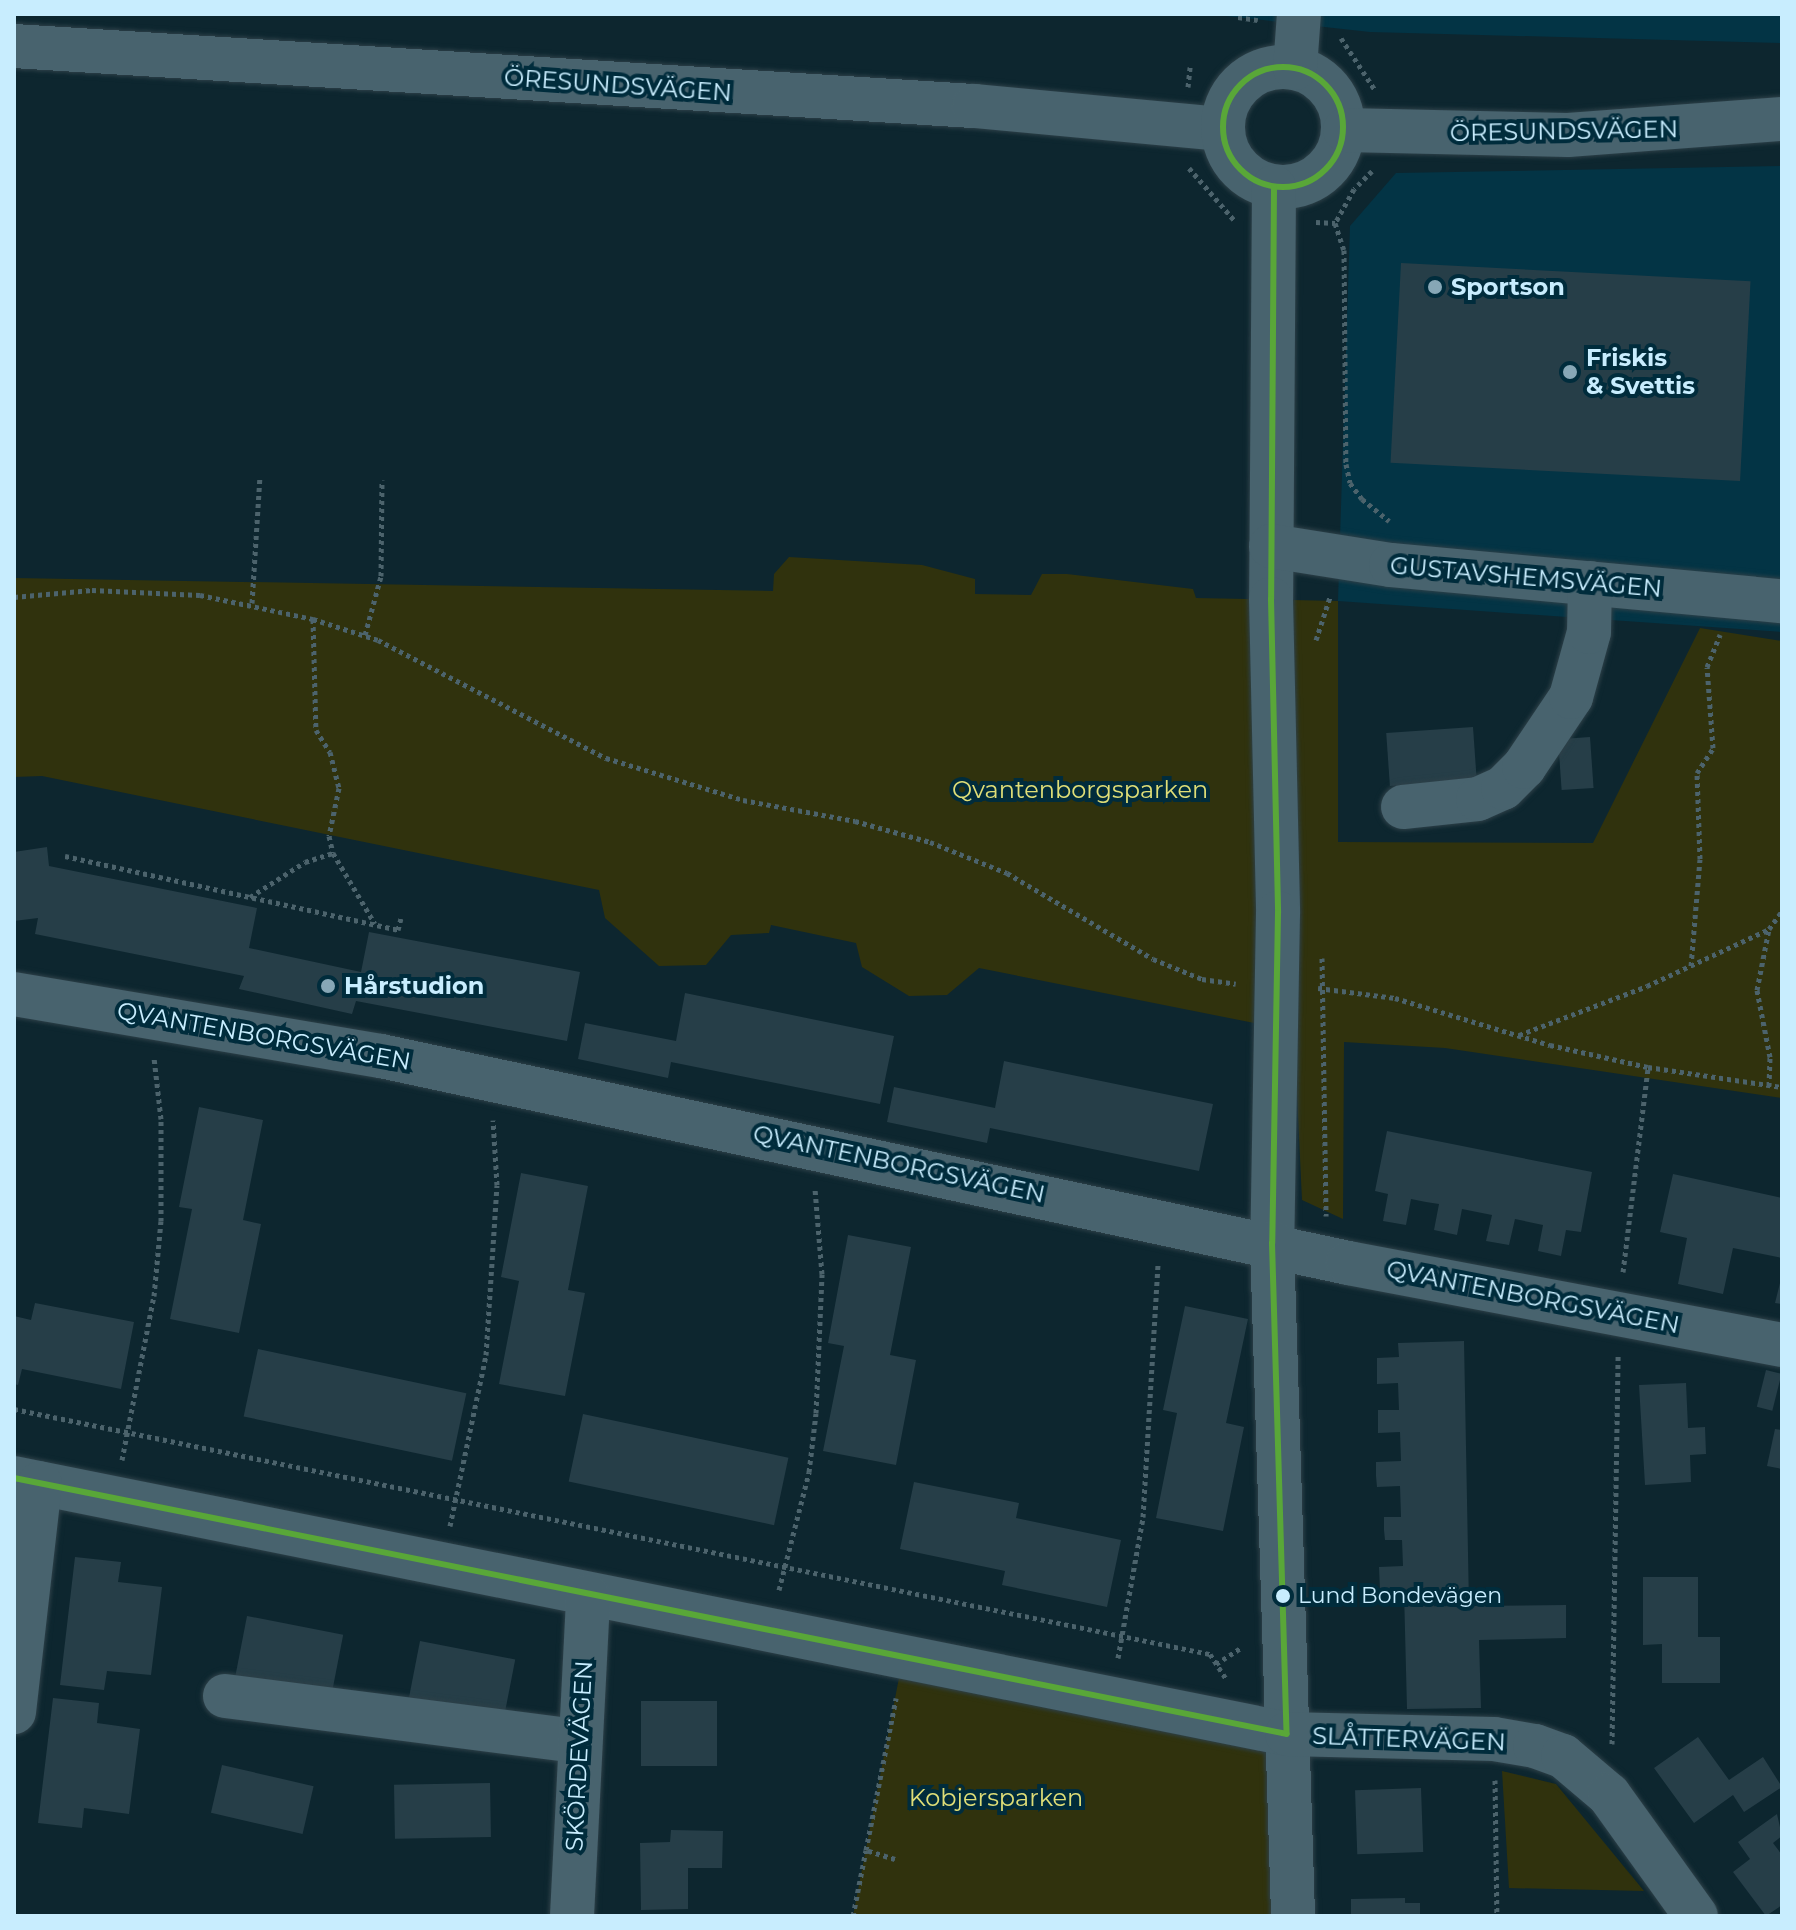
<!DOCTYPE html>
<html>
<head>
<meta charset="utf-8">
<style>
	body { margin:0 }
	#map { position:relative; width:1796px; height:1930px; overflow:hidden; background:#0d262f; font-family:Montserrat,sans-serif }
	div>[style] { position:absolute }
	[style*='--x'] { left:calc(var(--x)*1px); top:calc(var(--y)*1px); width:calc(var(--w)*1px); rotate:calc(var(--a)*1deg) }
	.built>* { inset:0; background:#033445 }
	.green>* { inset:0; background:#30320d }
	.building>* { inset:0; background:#263e48; transform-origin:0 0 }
	.path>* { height:5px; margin-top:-2.5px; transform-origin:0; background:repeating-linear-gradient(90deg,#4c636c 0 4px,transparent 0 8px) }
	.roads { filter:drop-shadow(0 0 2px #2d4048) drop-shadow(0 0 2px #2d4048) }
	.minor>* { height:44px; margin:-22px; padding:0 22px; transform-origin:22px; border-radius:22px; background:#48636e }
	.minor>.ring { margin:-22px; padding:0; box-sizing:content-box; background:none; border:44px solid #48636e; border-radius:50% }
	.bus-1>* { height:6px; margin:-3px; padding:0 3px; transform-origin:3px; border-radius:3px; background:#59a738 }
	.bus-1>.ring { margin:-3px; padding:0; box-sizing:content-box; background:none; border:6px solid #59a738; border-radius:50% }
	.dots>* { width:22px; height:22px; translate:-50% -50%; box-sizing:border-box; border:4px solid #002c3c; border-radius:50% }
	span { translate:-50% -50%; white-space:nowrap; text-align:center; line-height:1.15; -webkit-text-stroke:8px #002c3c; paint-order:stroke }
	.bus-label { font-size:22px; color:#c8edfe }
	.left { translate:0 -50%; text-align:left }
	.street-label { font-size:24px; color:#c8edfe }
	.poi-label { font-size:24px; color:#c8edfe; font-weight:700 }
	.park-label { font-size:24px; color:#dfde77 }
	.frame { position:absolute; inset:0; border:16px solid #c8edfe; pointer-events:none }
</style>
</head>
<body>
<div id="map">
	<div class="built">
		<div style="clip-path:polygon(1208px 14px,1782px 14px,1782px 43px,1370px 32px)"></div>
		<div style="clip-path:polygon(1782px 166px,1782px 632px,1338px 601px,1350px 226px,1396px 173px)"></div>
	</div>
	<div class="green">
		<div style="clip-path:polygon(789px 557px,922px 565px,975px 579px,975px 594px,1031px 595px,1042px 574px,1067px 574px,1193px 589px,1196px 598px,1338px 601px,1338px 842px,1593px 843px,1700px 628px,1782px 641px,1782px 1098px,1445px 1048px,1344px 1042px,1343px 1219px,1302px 1200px,1294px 1031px,979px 968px,947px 995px,909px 996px,862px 967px,856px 943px,771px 925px,769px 933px,731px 935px,706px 965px,659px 966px,605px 918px,599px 890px,42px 776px,14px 777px,14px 578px,773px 591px,774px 574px)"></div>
		<div style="clip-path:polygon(903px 1657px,1287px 1734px,1293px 1916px,853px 1916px)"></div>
		<div style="clip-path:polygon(1502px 1771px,1556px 1784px,1644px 1891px,1509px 1888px)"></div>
	</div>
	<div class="building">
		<div style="left:1401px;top:263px;width:350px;height:200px;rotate:3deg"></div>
		<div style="left:1473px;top:727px;width:53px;height:87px;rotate:86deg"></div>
		<div style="left:1590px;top:737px;width:51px;height:32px;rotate:86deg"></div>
		<div style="clip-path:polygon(47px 847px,49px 866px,257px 908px,249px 948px,361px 972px,369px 932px,580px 972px,567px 1041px,356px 1001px,352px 1014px,239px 989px,244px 976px,35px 934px,38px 918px,14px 921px,14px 852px)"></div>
		<div style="clip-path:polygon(685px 993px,894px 1036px,880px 1104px,671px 1062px,668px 1078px,578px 1059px,585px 1023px,676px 1041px)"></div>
		<div style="clip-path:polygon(1004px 1061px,1213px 1104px,1199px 1171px,990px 1128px,987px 1143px,887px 1122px,894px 1087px,995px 1108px)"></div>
		<div style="clip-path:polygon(199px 1107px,263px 1120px,243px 1220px,261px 1224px,239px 1333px,170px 1319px,192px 1209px,179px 1207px)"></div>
		<div style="clip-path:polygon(1387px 1131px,1592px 1172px,1581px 1232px,1566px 1230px,1561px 1256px,1538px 1251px,1543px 1225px,1515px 1219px,1509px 1245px,1486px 1241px,1492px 1215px,1462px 1209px,1457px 1235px,1434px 1230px,1439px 1204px,1426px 1202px,1411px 1199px,1406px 1225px,1383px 1221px,1388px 1194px,1375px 1191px)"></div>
		<div style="clip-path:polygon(521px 1173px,588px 1186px,568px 1290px,585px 1293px,565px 1396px,499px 1384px,519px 1281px,501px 1277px)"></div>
		<div style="clip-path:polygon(1673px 1174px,1782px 1198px,1782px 1258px,1733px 1248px,1723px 1294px,1678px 1284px,1687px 1238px,1660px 1232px)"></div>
		<div style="clip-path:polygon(848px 1235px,911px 1247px,890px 1355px,916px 1360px,896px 1465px,823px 1451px,844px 1346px,828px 1343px)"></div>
		<div style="clip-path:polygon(1781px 1279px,1782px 1279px,1782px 1304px,1775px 1303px)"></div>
		<div style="clip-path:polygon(35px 1303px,134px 1322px,121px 1389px,22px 1369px,18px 1385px,14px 1384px,14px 1316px,31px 1320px)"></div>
		<div style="clip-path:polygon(1185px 1306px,1248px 1319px,1226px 1423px,1244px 1427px,1223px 1531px,1156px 1518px,1177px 1413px,1163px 1410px)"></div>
		<div style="clip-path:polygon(1464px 1341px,1469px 1606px,1566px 1605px,1566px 1638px,1479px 1640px,1481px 1708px,1407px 1709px,1404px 1591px,1380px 1591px,1379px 1567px,1403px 1566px,1402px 1540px,1385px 1540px,1384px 1530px,1384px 1517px,1401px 1517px,1400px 1486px,1377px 1487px,1376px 1476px,1376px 1462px,1401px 1461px,1400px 1432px,1378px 1433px,1378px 1410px,1399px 1410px,1398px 1383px,1377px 1384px,1377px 1358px,1399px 1357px,1398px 1343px)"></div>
		<div style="left:258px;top:1349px;width:213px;height:69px;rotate:12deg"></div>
		<div style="left:1766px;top:1370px;width:16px;height:38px;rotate:14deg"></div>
		<div style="clip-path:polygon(1686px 1383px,1688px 1428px,1705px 1427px,1706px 1454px,1690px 1455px,1691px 1482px,1645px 1485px,1639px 1385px)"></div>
		<div style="left:583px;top:1414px;width:210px;height:69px;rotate:12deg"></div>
		<div style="clip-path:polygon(1775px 1429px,1782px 1430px,1782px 1469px,1767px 1466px)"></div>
		<div style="clip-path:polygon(914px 1482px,1019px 1503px,1016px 1518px,1121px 1540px,1107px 1607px,1002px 1585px,1005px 1571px,900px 1549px)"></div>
		<div style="clip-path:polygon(75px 1557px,121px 1562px,118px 1582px,162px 1587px,151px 1675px,107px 1671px,104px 1690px,60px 1685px)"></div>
		<div style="clip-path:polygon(1643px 1577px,1698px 1577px,1698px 1637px,1720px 1637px,1720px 1683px,1662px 1683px,1662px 1644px,1643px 1645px)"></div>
		<div style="left:247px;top:1616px;width:98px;height:61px;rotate:11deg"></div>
		<div style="left:420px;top:1641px;width:97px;height:63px;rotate:11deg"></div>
		<div style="clip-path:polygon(53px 1698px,99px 1703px,97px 1723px,140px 1729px,129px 1814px,84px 1808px,82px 1828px,38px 1823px)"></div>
		<div style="left:641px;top:1701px;width:76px;height:65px"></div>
		<div style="clip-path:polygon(1698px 1737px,1729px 1780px,1763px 1757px,1782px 1787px,1744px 1812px,1733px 1795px,1694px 1823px,1654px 1768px)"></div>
		<div style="left:222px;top:1765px;width:94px;height:49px;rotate:13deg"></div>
		<div style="left:490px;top:1783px;width:54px;height:96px;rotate:89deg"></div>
		<div style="left:1421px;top:1788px;width:64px;height:66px;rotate:88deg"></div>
		<div style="clip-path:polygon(1777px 1814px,1782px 1836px,1773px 1843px,1782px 1855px,1782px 1905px,1766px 1916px,1733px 1872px,1750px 1859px,1738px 1842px)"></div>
		<div style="clip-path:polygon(671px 1830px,723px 1831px,722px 1868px,688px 1868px,688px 1909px,641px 1910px,640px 1843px,670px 1842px)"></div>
		<div style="clip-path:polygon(1405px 1898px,1405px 1903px,1420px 1903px,1420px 1916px,1351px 1916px,1351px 1899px)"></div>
	</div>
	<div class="path">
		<div style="--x:1238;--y:17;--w:20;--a:9"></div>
		<div style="--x:1341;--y:38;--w:62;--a:56.8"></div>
		<div style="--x:1188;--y:87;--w:20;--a:-84"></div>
		<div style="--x:1189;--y:168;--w:69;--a:49.1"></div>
		<div style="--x:1372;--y:171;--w:25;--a:135"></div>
		<div style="--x:1354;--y:189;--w:39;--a:119"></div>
		<div style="--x:1335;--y:223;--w:28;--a:72"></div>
		<div style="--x:1344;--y:250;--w:214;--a:89.5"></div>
		<div style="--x:1346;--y:464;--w:19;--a:78"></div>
		<div style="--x:1350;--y:483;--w:20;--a:53"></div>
		<div style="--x:1362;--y:499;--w:35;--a:39"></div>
		<div style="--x:1316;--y:222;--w:19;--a:3"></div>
		<div style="--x:14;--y:597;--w:78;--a:-5.1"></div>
		<div style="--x:92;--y:590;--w:108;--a:2.7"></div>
		<div style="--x:200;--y:595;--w:116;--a:12"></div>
		<div style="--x:313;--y:619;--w:68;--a:17.9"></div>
		<div style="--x:378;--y:640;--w:257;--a:27.4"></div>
		<div style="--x:606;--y:758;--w:143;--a:17"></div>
		<div style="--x:743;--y:800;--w:114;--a:10.6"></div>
		<div style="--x:855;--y:821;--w:78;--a:15.6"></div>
		<div style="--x:930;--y:842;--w:83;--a:21.9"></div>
		<div style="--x:1007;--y:873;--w:169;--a:30.5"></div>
		<div style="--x:1153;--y:959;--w:53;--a:22.2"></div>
		<div style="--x:1202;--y:979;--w:34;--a:8"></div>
		<div style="--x:252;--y:603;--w:127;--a:-86.4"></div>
		<div style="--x:313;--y:619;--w:111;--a:88.5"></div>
		<div style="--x:316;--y:730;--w:26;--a:58"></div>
		<div style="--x:330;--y:752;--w:37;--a:76"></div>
		<div style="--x:339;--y:788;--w:49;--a:101.8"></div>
		<div style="--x:329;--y:836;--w:17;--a:77"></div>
		<div style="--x:333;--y:853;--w:82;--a:59.4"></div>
		<div style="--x:365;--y:635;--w:61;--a:-74.8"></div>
		<div style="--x:381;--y:576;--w:96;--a:-89.4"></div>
		<div style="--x:1316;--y:640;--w:45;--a:-72"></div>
		<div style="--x:65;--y:856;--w:341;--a:12.5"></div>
		<div style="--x:398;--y:930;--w:12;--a:-76"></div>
		<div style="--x:250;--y:897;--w:65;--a:-32.5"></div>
		<div style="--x:305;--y:862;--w:29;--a:-18"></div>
		<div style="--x:1322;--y:958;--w:258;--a:89.1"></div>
		<div style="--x:1691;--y:966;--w:107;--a:-85.2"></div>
		<div style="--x:1700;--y:859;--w:86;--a:-92"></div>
		<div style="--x:1697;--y:773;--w:30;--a:-57"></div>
		<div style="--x:1713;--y:748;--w:81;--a:-94.2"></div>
		<div style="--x:1707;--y:667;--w:35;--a:-68"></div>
		<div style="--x:1318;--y:988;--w:78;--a:7.4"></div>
		<div style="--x:1395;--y:998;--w:162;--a:16.9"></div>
		<div style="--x:1550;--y:1045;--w:100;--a:12.7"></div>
		<div style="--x:1648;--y:1067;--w:135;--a:8.5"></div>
		<div style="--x:1519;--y:1035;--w:137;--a:-20.9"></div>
		<div style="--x:1647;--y:986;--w:135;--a:-25"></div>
		<div style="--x:1769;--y:1086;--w:29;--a:-88"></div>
		<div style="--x:1770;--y:1057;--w:68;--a:-101"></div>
		<div style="--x:1757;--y:990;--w:62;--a:-78.9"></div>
		<div style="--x:1769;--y:929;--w:22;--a:-54"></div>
		<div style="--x:1623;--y:1272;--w:207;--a:-83"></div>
		<div style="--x:14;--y:1409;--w:1221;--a:11.58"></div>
		<div style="--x:1210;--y:1654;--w:31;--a:57"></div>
		<div style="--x:122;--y:1460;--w:167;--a:-79"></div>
		<div style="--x:154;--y:1296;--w:75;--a:-84.7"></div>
		<div style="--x:161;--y:1221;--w:102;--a:-90"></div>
		<div style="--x:161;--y:1119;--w:61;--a:-96.5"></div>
		<div style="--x:450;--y:1526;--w:175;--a:-78.1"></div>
		<div style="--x:486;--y:1355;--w:170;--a:-86.3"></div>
		<div style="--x:497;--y:1185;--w:65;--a:-93.5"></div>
		<div style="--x:779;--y:1590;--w:122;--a:-75.7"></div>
		<div style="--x:809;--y:1472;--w:59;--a:-83.2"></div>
		<div style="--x:816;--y:1413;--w:139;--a:-87.5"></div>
		<div style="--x:822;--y:1274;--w:85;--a:-94.7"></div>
		<div style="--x:1118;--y:1658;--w:143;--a:-79.9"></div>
		<div style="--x:1143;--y:1517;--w:255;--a:-86.6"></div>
		<div style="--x:1216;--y:1664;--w:31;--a:-33"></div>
		<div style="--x:1612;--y:1744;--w:390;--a:-89.1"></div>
		<div style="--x:1495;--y:1780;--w:136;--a:89.2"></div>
		<div style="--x:895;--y:1859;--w:30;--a:-163"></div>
		<div style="--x:866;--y:1850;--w:155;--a:-78.8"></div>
		<div style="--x:853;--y:1916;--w:67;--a:-78.9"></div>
	</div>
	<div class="roads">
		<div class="minor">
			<div style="--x:14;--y:46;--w:962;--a:3.58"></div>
			<div style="--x:974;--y:106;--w:249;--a:5.3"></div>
			<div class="ring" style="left:1223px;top:67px;width:76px;height:76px"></div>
			<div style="--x:1295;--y:68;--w:54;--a:-85.8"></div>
			<div style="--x:1345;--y:130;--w:223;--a:1.3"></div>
			<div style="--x:1568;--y:135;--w:215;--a:-4.3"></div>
			<div style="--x:1274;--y:187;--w:412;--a:90.4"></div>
			<div style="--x:1271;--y:599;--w:314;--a:88.7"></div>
			<div style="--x:1278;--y:913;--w:330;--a:91"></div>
			<div style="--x:1272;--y:1243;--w:673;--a:88.21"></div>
			<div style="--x:1271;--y:546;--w:121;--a:9"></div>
			<div style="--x:1391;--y:565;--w:393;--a:5.3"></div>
			<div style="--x:1403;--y:807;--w:75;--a:-6.1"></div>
			<div style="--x:1478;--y:799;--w:27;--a:-24"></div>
			<div style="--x:1503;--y:788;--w:30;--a:-45"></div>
			<div style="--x:1524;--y:767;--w:84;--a:-56.1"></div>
			<div style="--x:1571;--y:697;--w:67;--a:-74.5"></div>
			<div style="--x:1589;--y:632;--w:49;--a:-88.8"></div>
			<div style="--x:14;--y:994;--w:372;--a:9.6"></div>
			<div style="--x:381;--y:1056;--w:989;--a:12.08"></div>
			<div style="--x:1348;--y:1263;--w:442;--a:10.7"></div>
			<div style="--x:14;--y:1478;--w:1298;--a:11.37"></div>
			<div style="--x:1287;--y:1734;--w:207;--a:1.4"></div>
			<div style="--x:1494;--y:1739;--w:42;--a:9.7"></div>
			<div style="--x:1535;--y:1746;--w:30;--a:20"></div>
			<div style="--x:1563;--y:1756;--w:60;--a:40.3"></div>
			<div style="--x:1609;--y:1795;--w:149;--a:54.3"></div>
			<div style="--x:225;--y:1696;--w:356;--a:7.3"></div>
			<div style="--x:14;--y:1712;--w:230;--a:-83.5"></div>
			<div style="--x:572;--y:1916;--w:320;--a:-87.1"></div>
		</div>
	</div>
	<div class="bus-1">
		<div class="ring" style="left:1223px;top:67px;width:114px;height:114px"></div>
		<div style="--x:1274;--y:187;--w:412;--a:90.4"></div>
		<div style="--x:1271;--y:599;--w:314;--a:88.7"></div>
		<div style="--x:1278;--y:913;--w:330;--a:91"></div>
		<div style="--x:1272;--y:1243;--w:491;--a:88.3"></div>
		<div style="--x:14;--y:1478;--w:1298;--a:11.37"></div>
	</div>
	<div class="dots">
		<div style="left:1435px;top:287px;background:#87a7b6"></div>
		<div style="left:1570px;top:372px;background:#87a7b6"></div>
		<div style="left:328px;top:986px;background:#87a7b6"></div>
		<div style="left:1283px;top:1596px;background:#c8edfe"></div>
	</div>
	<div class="bus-label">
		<span class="left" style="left:1298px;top:1596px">Lund Bondevägen</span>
	</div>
	<div class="street-label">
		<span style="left:618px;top:85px;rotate:4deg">ÖRESUNDSVÄGEN</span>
		<span style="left:1564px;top:131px;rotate:-1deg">ÖRESUNDSVÄGEN</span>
		<span style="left:1526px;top:577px;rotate:5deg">GUSTAVSHEMSVÄGEN</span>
		<span style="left:264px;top:1036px;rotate:10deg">QVANTENBORGSVÄGEN</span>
		<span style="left:899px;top:1164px;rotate:12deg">QVANTENBORGSVÄGEN</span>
		<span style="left:1533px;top:1297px;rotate:11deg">QVANTENBORGSVÄGEN</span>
		<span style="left:1409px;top:1739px;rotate:2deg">SLÅTTERVÄGEN</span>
		<span style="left:579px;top:1756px;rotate:-87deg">SKÖRDEVÄGEN</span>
	</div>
	<div class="poi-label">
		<span class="left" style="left:1451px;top:287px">Sportson</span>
		<span class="left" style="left:1586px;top:372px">Friskis<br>&amp; Svettis</span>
		<span class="left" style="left:344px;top:986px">Hårstudion</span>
	</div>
	<div class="park-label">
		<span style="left:1080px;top:790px">Qvantenborgsparken</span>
		<span style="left:996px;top:1798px">Kobjersparken</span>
	</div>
	<div class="frame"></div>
</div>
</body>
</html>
